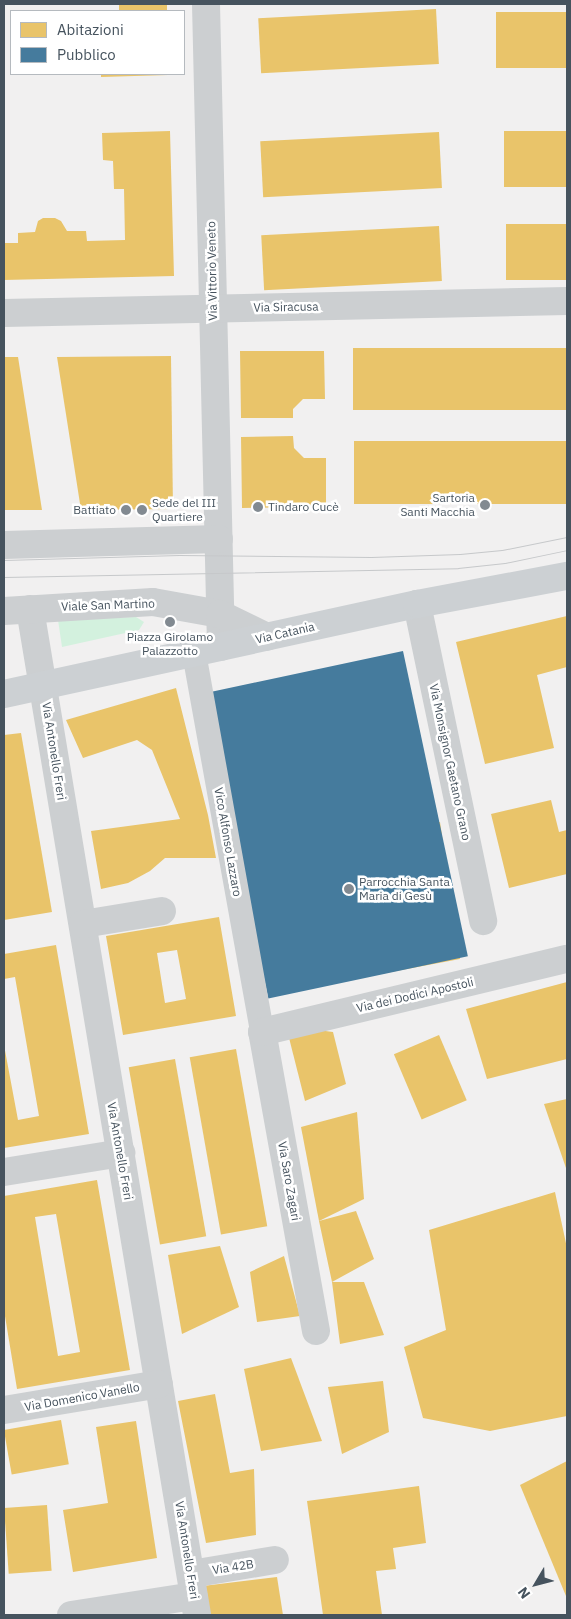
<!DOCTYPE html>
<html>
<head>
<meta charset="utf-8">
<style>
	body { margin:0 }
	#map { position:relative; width:571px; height:1619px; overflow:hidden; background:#f1f0f0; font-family:"IBM Plex Sans",sans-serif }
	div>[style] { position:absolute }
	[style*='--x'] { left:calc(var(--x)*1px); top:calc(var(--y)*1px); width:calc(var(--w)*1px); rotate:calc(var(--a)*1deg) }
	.green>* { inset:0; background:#d3f1de }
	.homes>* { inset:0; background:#e9c46a; transform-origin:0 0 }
	.public>* { inset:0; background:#457b9d; transform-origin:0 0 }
	.pedestrian>* { height:24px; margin:-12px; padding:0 12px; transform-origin:12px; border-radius:12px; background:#cccfd1 }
	.minor>* { height:28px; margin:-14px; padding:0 14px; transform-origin:14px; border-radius:14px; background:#cccfd1 }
	.secondary>* { height:28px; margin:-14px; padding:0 14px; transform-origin:14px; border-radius:14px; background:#ccd0d3 }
	.tram>* { height:1px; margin:-0.5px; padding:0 0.5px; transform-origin:0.5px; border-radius:0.5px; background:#c6c8ca }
	.dots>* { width:14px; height:14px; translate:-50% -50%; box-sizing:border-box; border:2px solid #fff; border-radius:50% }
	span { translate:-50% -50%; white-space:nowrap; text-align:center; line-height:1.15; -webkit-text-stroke:5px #fff; paint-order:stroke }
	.street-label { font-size:12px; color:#46535e }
	.poi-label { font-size:12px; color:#46535e }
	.right { translate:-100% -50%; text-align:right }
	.left { translate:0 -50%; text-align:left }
	.frame { position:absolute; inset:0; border:5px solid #46535e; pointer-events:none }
	.legend { position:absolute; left:10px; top:10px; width:175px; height:65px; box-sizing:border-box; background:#fff; border:1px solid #b5babf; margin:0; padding:6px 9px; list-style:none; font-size:15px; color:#46535e }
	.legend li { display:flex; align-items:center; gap:10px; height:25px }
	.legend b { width:25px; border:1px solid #b5babf }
	.north { position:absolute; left:511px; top:1559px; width:50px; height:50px; -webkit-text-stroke:4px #fff; paint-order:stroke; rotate:233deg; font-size:14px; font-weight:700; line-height:20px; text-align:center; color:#46535e }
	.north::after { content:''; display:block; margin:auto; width:18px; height:22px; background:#46535e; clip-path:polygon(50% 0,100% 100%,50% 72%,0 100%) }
</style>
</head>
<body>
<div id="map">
	<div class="green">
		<div style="clip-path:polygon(136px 617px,144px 622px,139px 630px,62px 647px,58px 620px)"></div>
	</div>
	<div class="homes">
		<div style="left:119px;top:4px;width:48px;height:7px"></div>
		<div style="left:436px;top:9px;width:55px;height:178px;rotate:87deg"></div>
		<div style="left:567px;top:12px;width:56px;height:71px;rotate:90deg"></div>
		<div style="clip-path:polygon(101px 74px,168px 74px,168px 75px,101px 77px)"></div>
		<div style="clip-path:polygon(170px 131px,174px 276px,4px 280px,4px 243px,18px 243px,18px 233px,35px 232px,38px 221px,43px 218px,55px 218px,61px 221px,67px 231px,86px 231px,87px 241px,125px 240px,124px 189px,114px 189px,113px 161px,103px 160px,102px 133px)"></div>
		<div style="left:567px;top:131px;width:56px;height:63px;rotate:90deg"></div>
		<div style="left:439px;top:132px;width:56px;height:179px;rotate:87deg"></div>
		<div style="left:567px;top:224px;width:56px;height:61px;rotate:90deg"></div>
		<div style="left:439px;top:226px;width:55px;height:178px;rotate:87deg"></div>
		<div style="left:567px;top:348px;width:62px;height:214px;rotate:90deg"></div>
		<div style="clip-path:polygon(240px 351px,324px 351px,325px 399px,303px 399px,293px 409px,293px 418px,241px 418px)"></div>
		<div style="clip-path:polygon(171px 356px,173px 509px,81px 510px,57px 357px)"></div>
		<div style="clip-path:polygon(4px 357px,18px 357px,42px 510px,4px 510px)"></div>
		<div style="clip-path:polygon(293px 436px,294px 448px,304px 458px,326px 458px,326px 507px,242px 508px,241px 437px)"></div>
		<div style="left:567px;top:441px;width:63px;height:213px;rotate:90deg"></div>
		<div style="clip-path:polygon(567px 616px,567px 667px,537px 675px,554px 748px,485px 764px,456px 642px)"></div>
		<div style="clip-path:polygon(400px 655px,418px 735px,321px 757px,345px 863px,360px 860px,360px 840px,440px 822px,460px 959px,285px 992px,271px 946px,257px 882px,270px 880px,238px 735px,216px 739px,211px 714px,337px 687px,342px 712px,352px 710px,342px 667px)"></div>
		<div style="clip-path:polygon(176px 688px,208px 815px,216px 858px,165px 858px,150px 871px,128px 883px,101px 889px,91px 831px,180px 819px,152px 750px,137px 740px,83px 758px,66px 720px)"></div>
		<div style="clip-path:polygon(21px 733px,52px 912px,4px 920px,4px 735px)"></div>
		<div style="clip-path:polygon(551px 800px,559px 832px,567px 830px,567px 874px,509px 888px,491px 814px)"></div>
		<div style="clip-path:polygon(evenodd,219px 917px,236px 1016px,123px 1035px,106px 936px,219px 917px,177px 950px,186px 999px,165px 1003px,157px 953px,177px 950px)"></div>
		<div style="clip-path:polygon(56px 945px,89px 1134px,4px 1148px,4px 1045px,18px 1120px,39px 1116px,15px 977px,4px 979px,4px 954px)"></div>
		<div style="clip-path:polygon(567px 982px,567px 1059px,487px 1079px,466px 1009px)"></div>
		<div style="clip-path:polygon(286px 1026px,333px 1032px,346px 1084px,305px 1101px)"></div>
		<div style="left:439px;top:1035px;width:71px;height:49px;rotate:67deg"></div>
		<div style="left:236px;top:1049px;width:180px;height:47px;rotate:80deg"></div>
		<div style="left:175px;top:1059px;width:180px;height:47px;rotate:80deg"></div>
		<div style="clip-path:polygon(567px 1099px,567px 1171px,544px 1104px)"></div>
		<div style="clip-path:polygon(357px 1112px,364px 1199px,319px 1221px,301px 1127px)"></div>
		<div style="clip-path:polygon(evenodd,97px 1180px,130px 1370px,17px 1389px,4px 1310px,4px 1196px,97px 1180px,56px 1214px,80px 1352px,58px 1356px,35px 1217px,56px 1214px)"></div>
		<div style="clip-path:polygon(555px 1192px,567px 1248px,567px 1416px,490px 1431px,423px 1418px,404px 1347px,446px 1330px,429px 1230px)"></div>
		<div style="clip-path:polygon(356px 1211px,374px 1259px,332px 1282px,364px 1282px,384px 1335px,340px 1344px,332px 1282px,319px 1221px)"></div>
		<div style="clip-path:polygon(220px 1246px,239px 1307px,182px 1334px,168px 1255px)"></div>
		<div style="clip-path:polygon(284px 1256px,300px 1316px,257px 1322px,250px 1272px)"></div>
		<div style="clip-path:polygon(291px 1358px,322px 1441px,261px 1451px,244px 1369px)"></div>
		<div style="clip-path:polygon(383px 1381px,389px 1432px,342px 1454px,328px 1387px)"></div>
		<div style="clip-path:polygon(215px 1394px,230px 1473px,254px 1469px,256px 1535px,206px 1543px,178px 1401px)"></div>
		<div style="left:61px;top:1420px;width:45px;height:58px;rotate:80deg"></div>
		<div style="clip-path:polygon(136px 1421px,157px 1558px,73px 1572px,63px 1510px,108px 1503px,96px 1427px)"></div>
		<div style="clip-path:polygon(567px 1461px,567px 1596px,566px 1596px,520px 1485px)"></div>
		<div style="clip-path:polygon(419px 1486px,426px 1543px,393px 1548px,396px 1569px,376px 1571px,382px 1615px,323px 1615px,307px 1501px)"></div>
		<div style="left:47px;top:1505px;width:66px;height:43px;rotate:86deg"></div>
		<div style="clip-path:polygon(277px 1577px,283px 1615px,207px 1615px,203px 1586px)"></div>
	</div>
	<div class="public">
		<div style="left:403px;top:651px;width:312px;height:204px;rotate:78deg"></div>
	</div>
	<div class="pedestrian">
		<div style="--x:194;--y:653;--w:385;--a:79.8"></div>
	</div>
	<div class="minor">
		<div style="--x:206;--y:4;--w:643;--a:88.66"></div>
		<div style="--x:4;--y:313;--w:563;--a:-1.22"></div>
		<div style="--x:4;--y:545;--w:215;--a:-1.6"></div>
		<div style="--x:417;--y:604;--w:324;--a:78.2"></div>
		<div style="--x:30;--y:609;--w:1020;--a:80.57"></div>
		<div style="--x:4;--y:611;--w:149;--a:-3.5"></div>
		<div style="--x:153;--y:602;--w:68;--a:10.2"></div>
		<div style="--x:220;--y:614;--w:52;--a:26.1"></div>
		<div style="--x:83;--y:924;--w:80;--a:-9.3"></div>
		<div style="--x:4;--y:1172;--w:119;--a:-9.2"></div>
		<div style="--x:316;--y:1331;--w:304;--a:-100.2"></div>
		<div style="--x:262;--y:1032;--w:314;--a:-13.5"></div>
		<div style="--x:4;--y:1410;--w:157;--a:-9.5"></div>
		<div style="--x:191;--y:1574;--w:85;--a:-9.5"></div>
		<div style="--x:71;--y:1615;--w:124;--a:-8.8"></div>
	</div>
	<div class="secondary">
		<div style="--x:4;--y:694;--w:423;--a:-12.3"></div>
		<div style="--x:417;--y:604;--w:153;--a:-10.6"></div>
	</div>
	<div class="tram">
		<div style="--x:4;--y:560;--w:175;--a:-1.6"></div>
		<div style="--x:179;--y:555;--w:192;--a:0.6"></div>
		<div style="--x:371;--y:557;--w:89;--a:-1.9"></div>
		<div style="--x:460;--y:554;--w:42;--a:-5.4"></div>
		<div style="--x:502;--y:550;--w:66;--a:-11.3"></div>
		<div style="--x:4;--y:577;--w:454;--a:-1.1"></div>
		<div style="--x:458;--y:568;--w:47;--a:-6.1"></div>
		<div style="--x:505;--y:563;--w:63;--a:-11.8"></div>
	</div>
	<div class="dots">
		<div style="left:485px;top:505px;background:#828a91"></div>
		<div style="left:258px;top:507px;background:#828a91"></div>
		<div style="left:126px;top:510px;background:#828a91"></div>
		<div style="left:142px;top:510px;background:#828a91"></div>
		<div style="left:170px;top:622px;background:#828a91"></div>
		<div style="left:349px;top:889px;background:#828a91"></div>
	</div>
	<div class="street-label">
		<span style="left:212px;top:271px;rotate:-91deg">Via Vittorio Veneto</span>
		<span style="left:286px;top:307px;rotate:-1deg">Via Siracusa</span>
		<span style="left:108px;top:605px;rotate:-2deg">Viale San Martino</span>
		<span style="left:285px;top:633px;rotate:-13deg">Via Catania</span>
		<span style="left:54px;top:751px;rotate:81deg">Via Antonello Freri</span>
		<span style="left:450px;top:762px;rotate:78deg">Via Monsignor Gaetano Grano</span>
		<span style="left:228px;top:842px;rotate:80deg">Vico Alfonso Lazzaro</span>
		<span style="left:415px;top:995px;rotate:-13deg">Via dei Dodici Apostoli</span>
		<span style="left:120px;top:1151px;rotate:80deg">Via Antonello Freri</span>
		<span style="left:289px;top:1181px;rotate:80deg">Via Saro Zagari</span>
		<span style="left:82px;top:1397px;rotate:-10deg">Via Domenico Vanello</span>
		<span style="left:187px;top:1550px;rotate:81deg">Via Antonello Freri</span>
		<span style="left:233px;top:1567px;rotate:-9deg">Via 42B</span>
	</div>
	<div class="poi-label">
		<span class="right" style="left:475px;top:505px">Sartoria<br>Santi Macchia</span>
		<span class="left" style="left:152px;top:510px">Sede del III<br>Quartiere</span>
		<span class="left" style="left:268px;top:507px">Tindaro Cucè</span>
		<span class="right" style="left:116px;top:510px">Battiato</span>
		<span style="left:170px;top:644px">Piazza Girolamo<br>Palazzotto</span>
		<span class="left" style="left:359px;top:889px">Parrocchia Santa<br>Maria di Gesù</span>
	</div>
	<div class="frame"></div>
	<ul class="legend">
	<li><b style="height:14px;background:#e9c46a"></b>Abitazioni</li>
	<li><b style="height:14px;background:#457b9d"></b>Pubblico</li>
	</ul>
	<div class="north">N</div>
</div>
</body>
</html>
